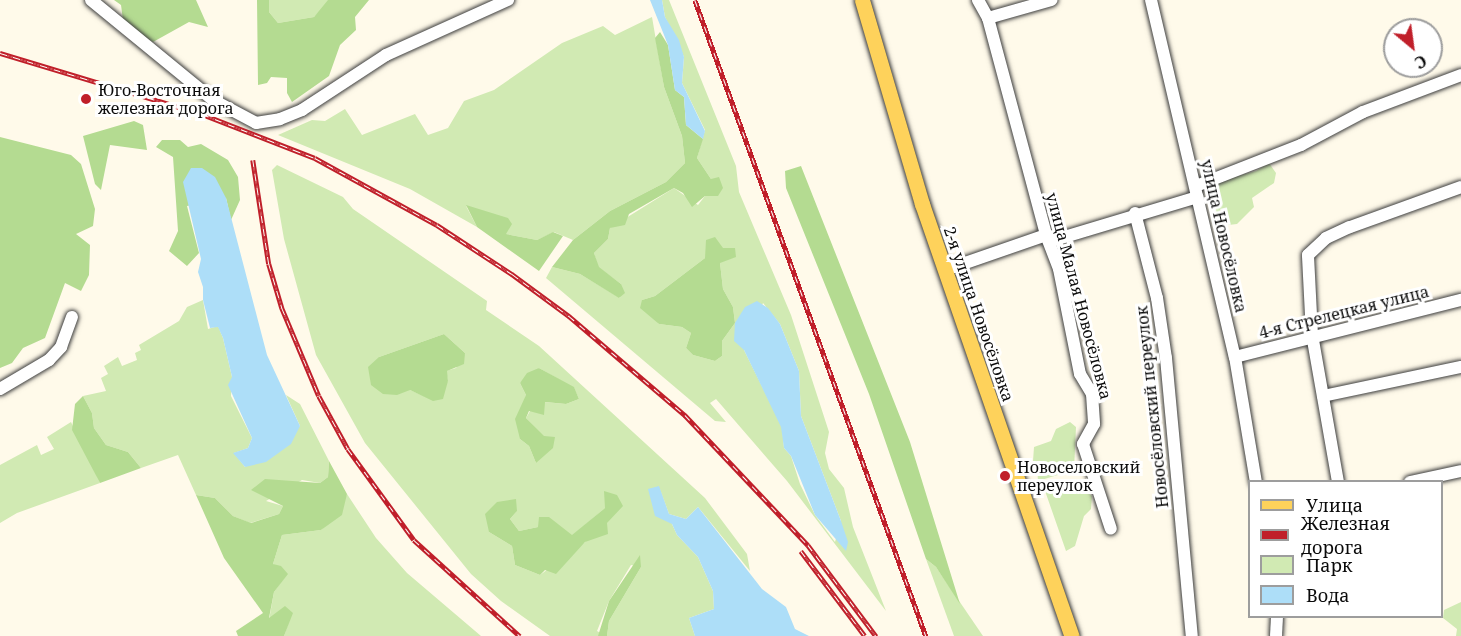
<!DOCTYPE html>
<html>
<head>
<meta charset="utf-8">
<style>
	body { margin:0 }
	#map { position:relative; width:1461px; height:636px; overflow:hidden; background:#fffaea; font-family:"Noto Serif",serif }
	div>[style] { position:absolute }
	[style*='--x'] { left:calc(var(--x)*1px); top:calc(var(--y)*1px); width:calc(var(--w)*1px); rotate:calc(var(--a)*1deg) }
	.green>* { inset:0; background:#d1eab3 }
	.forest>* { inset:0; background:#b4db91 }
	.water>* { inset:0; background:#addef8 }
	.roads { filter:drop-shadow(0 0 2px #3e3e3e) drop-shadow(0 0 2px #3e3e3e) }
	.minor>* { height:12px; margin:-6px; padding:0 6px; transform-origin:6px; border-radius:6px; background:#fff }
	.major>* { height:15px; margin:-7.5px; padding:0 7.5px; transform-origin:7.5px; border-radius:7.5px; background:#fed25b }
	.rail>* { height:4.5px; margin-top:-2.25px; transform-origin:0; background:repeating-linear-gradient(90deg,#fff 0 7px,#c01f2a 0 14px); box-sizing:border-box; border-block:2px solid #c01f2a }
	.dots>* { width:16px; height:16px; translate:-50% -50%; box-sizing:border-box; border:3px solid #fff; border-radius:50% }
	span { translate:-50% -50%; white-space:nowrap; text-align:center; line-height:1.15; -webkit-text-stroke:6px #fff; paint-order:stroke }
	.poi-label { font-size:16px; color:#0b0b0b }
	.left { translate:0 -50%; text-align:left }
	.street-label { font-size:16px; color:#0b0b0b }
	.legend { position:absolute; left:1248px; top:480px; width:195px; height:138px; box-sizing:border-box; background:#fff; border:2px solid #9d9d9d; margin:0; padding:8px 10px; list-style:none; font-size:18px; color:#0b0b0b }
	.legend li { display:flex; align-items:center; gap:12px; height:30px }
	.legend b { width:30px; border:2px solid #9d9d9d }
	.north { position:absolute; left:1383px; top:18px; width:60px; height:60px; box-sizing:border-box; background:#fff; border:2px solid #9d9d9d; border-radius:50%; rotate:151deg; font-size:16px; font-weight:700; line-height:24px; text-align:center; color:#0b0b0b }
	.north::after { content:''; display:block; margin:auto; width:21px; height:27px; background:#c01f2a; clip-path:polygon(50% 0,100% 100%,50% 72%,0 100%) }
</style>
</head>
<body>
<div id="map">
	<div class="green">
		<div style="clip-path:polygon(269px 0,328px 0,329px 2px,314px 17px,278px 23px,269px 12px)"></div>
		<div style="clip-path:polygon(evenodd,662px 0,669px 0,736px 166px,739px 192px,791px 315px,829px 432px,825px 453px,829px 469px,844px 488px,853px 527px,886px 611px,787px 481px,716px 399px,710px 403px,726px 422px,715px 421px,546px 278px,552px 267px,580px 274px,620px 298px,621px 284px,598px 267px,594px 253px,608px 239px,610px 228px,674px 188px,698px 205px,705px 196px,711px 179px,697px 158px,705px 130px,682px 83px,684px 57px,665px 17px,662px 0,705px 258px,720px 263px,723px 289px,733px 307px,735px 323px,722px 341px,722px 356px,715px 361px,693px 355px,686px 348px,691px 333px,682px 327px,659px 324px,642px 300px,655px 296px,705px 258px,662px 0,763px 303px,780px 324px,799px 371px,801px 416px,841px 521px,835px 542px,815px 515px,800px 484px,791px 456px,784px 448px,782px 427px,744px 350px,763px 303px)"></div>
		<div style="clip-path:polygon(652px 17px,664px 87px,682px 136px,685px 163px,666px 182px,610px 211px,573px 240px,554px 232px,537px 240px,505px 234px,466px 206px,477px 227px,410px 189px,278px 135px,312px 120px,325px 121px,345px 109px,362px 135px,415px 114px,428px 135px,448px 128px,464px 101px,494px 90px,562px 43px,603px 26px,615px 35px)"></div>
		<div style="clip-path:polygon(1269px 163px,1276px 173px,1274px 183px,1252px 198px,1254px 207px,1237px 224px,1220px 226px,1206px 191px,1219px 181px,1256px 171px)"></div>
		<div style="clip-path:polygon(evenodd,277px 165px,343px 197px,353px 209px,487px 301px,486px 310px,539px 346px,705px 498px,747px 554px,750px 571px,698px 507px,686px 519px,669px 514px,659px 486px,672px 524px,677px 535px,698px 557px,713px 591px,714px 609px,689px 618px,695px 636px,607px 636px,609px 621px,641px 567px,631px 565px,609px 601px,597px 631px,606px 636px,550px 636px,501px 601px,471px 574px,365px 443px,316px 355px,284px 239px,272px 170px,277px 165px,444px 334px,465px 353px,456px 368px,446px 371px,448px 381px,433px 400px,410px 390px,379px 357px,444px 334px,277px 165px,539px 368px,574px 388px,579px 399px,566px 404px,544px 402px,530px 411px,526px 418px,544px 437px,536px 463px,529px 446px,520px 439px,526px 395px,520px 383px,539px 368px,277px 165px,605px 508px,585px 542px,540px 575px,515px 565px,512px 546px,489px 532px,517px 511px,510px 519px,519px 531px,538px 527px,572px 536px,605px 508px)"></div>
		<div style="clip-path:polygon(203px 300px,208px 329px,218px 326px,223px 338px,232px 377px,231px 396px,252px 438px,248px 448px,234px 453px,245px 467px,300px 426px,286px 395px,300px 404px,329px 461px,328px 477px,320px 483px,302px 480px,266px 501px,283px 506px,279px 514px,250px 523px,233px 516px,215px 498px,196px 495px,178px 455px,141px 468px,128px 452px,106px 445px,94px 428px,92px 413px,83px 396px,106px 391px,101px 378px,108px 374px,104px 366px,118px 357px,122px 366px,137px 360px,135px 353px,141px 350px,139px 345px,179px 321px,187px 307px)"></div>
		<div style="clip-path:polygon(71px 422px,100px 483px,17px 513px,0 523px,0 465px,37px 445px,41px 455px,54px 449px,47px 437px)"></div>
		<div style="clip-path:polygon(1070px 422px,1076px 427px,1074px 470px,1038px 481px,1037px 466px,1047px 463px,1033px 461px,1034px 447px,1051px 441px,1056px 429px)"></div>
		<div style="clip-path:polygon(1060px 483px,1078px 485px,1092px 496px,1091px 509px,1084px 516px,1075px 546px,1066px 551px,1044px 488px)"></div>
		<div style="clip-path:polygon(347px 494px,376px 538px,407px 573px,481px 636px,284px 636px,292px 613px,269px 620px,274px 592px,287px 574px,273px 564px,282px 535px,321px 530px,335px 517px)"></div>
		<div style="clip-path:polygon(926px 559px,936px 567px,983px 636px,954px 636px)"></div>
		<div style="clip-path:polygon(1461px 602px,1461px 636px,1456px 636px,1457px 629px,1443px 618px,1444px 610px)"></div>
	</div>
	<div class="forest">
		<div style="clip-path:polygon(114px 0,196px 0,208px 27px,189px 22px,153px 42px,124px 27px,121px 5px)"></div>
		<div style="clip-path:polygon(257px 0,269px 0,269px 12px,278px 23px,314px 17px,328px 0,369px 0,355px 17px,356px 30px,340px 45px,329px 76px,292px 102px,287px 93px,287px 78px,271px 77px,267px 83px,258px 85px)"></div>
		<div style="clip-path:polygon(660px 32px,668px 45px,675px 90px,684px 97px,686px 125px,703px 139px,697px 158px,711px 179px,719px 177px,723px 188px,718px 196px,705px 196px,692px 207px,683px 193px,674px 188px,629px 214px,625px 225px,610px 228px,608px 239px,594px 253px,599px 267px,621px 284px,625px 293px,619px 298px,580px 274px,552px 267px,573px 240px,610px 211px,666px 182px,685px 163px,682px 136px,664px 87px,655px 38px)"></div>
		<div style="clip-path:polygon(134px 121px,143px 125px,147px 150px,110px 145px,101px 190px,95px 184px,83px 136px)"></div>
		<div style="clip-path:polygon(0 137px,71px 155px,81px 164px,95px 209px,93px 226px,76px 234px,90px 245px,89px 275px,81px 291px,65px 283px,45px 338px,23px 348px,12px 363px,0 368px)"></div>
		<div style="clip-path:polygon(162px 140px,180px 140px,188px 147px,201px 144px,228px 160px,238px 177px,240px 200px,231px 220px,226px 198px,187px 206px,199px 253px,187px 266px,169px 251px,178px 231px,173px 157px,156px 147px)"></div>
		<div style="clip-path:polygon(801px 166px,910px 442px,960px 604px,936px 567px,926px 559px,869px 394px,786px 188px,785px 171px)"></div>
		<div style="clip-path:polygon(466px 205px,508px 218px,512px 224px,506px 234px,537px 240px,553px 232px,563px 236px,539px 271px,477px 227px)"></div>
		<div style="clip-path:polygon(715px 237px,723px 248px,735px 248px,736px 257px,720px 263px,723px 289px,733px 307px,735px 323px,722px 341px,722px 356px,715px 361px,693px 355px,686px 348px,691px 333px,682px 327px,659px 324px,640px 308px,642px 300px,655px 296px,705px 258px,706px 240px)"></div>
		<div style="clip-path:polygon(444px 334px,465px 353px,464px 364px,447px 371px,448px 381px,443px 399px,433px 401px,410px 390px,397px 395px,383px 394px,371px 385px,368px 367px,379px 357px)"></div>
		<div style="clip-path:polygon(539px 368px,574px 387px,579px 399px,566px 404px,545px 402px,544px 415px,529px 411px,526px 418px,544px 436px,555px 437px,553px 448px,536px 463px,529px 446px,520px 439px,515px 419px,526px 395px,520px 383px,527px 373px)"></div>
		<div style="clip-path:polygon(83px 396px,92px 413px,94px 428px,106px 445px,128px 452px,141px 468px,100px 483px,72px 430px,75px 404px)"></div>
		<div style="clip-path:polygon(329px 461px,347px 494px,342px 515px,321px 530px,282px 535px,273px 564px,281px 566px,288px 574px,274px 592px,269px 618px,285px 606px,293px 613px,284px 636px,238px 636px,236px 631px,263px 613px,224px 558px,196px 495px,215px 498px,233px 516px,251px 523px,279px 514px,283px 506px,251px 490px,265px 479px,320px 483px,328px 477px)"></div>
		<div style="clip-path:polygon(604px 491px,617px 495px,623px 506px,607px 523px,608px 534px,585px 542px,556px 574px,545px 570px,540px 575px,515px 565px,512px 546px,489px 532px,485px 514px,497px 502px,516px 499px,517px 511px,510px 519px,519px 531px,538px 527px,539px 517px,549px 517px,572px 535px,605px 508px)"></div>
		<div style="clip-path:polygon(640px 555px,641px 567px,609px 621px,607px 636px,598px 636px,609px 601px)"></div>
	</div>
	<div class="water">
		<div style="clip-path:polygon(650px 0,662px 0,665px 17px,679px 40px,684px 57px,682px 83px,705px 131px,703px 139px,686px 125px,684px 97px,675px 90px,668px 45px)"></div>
		<div style="clip-path:polygon(191px 168px,202px 168px,215px 177px,226px 198px,267px 355px,300px 426px,291px 444px,266px 462px,245px 467px,233px 453px,248px 448px,252px 438px,228px 385px,232px 377px,223px 338px,218px 327px,210px 328px,203px 300px,203px 287px,198px 272px,201px 259px,183px 182px)"></div>
		<div style="clip-path:polygon(757px 301px,768px 308px,780px 324px,799px 371px,801px 416px,841px 521px,848px 542px,846px 551px,815px 515px,791px 456px,784px 448px,781px 427px,744px 350px,734px 341px,735px 323px,745px 307px)"></div>
		<div style="clip-path:polygon(659px 486px,669px 514px,686px 519px,698px 507px,762px 589px,786px 607px,795px 629px,809px 636px,695px 636px,689px 618px,714px 609px,713px 591px,698px 557px,677px 535px,672px 524px,655px 516px,648px 489px)"></div>
	</div>
	<div class="roads">
		<div class="minor">
			<div style="--x:91;--y:0;--w:158;--a:39.3"></div>
			<div style="--x:213;--y:100;--w:49;--a:28.1"></div>
			<div style="--x:256;--y:123;--w:24;--a:-9"></div>
			<div style="--x:280;--y:119;--w:24;--a:-22"></div>
			<div style="--x:302;--y:110;--w:100;--a:-33.2"></div>
			<div style="--x:386;--y:55;--w:134;--a:-24.3"></div>
			<div style="--x:978;--y:0;--w:21;--a:61"></div>
			<div style="--x:988;--y:18;--w:225;--a:75"></div>
			<div style="--x:1046;--y:235;--w:36;--a:69"></div>
			<div style="--x:1059;--y:269;--w:107;--a:78.7"></div>
			<div style="--x:1080;--y:374;--w:23;--a:59"></div>
			<div style="--x:1092;--y:394;--w:30;--a:86"></div>
			<div style="--x:1094;--y:424;--w:23;--a:119"></div>
			<div style="--x:1083;--y:444;--w:89;--a:71.8"></div>
			<div style="--x:1151;--y:0;--w:367;--a:76.8"></div>
			<div style="--x:1235;--y:357;--w:127;--a:80.5"></div>
			<div style="--x:988;--y:18;--w:66;--a:-15.9"></div>
			<div style="--x:1196;--y:186;--w:113;--a:-21.3"></div>
			<div style="--x:1301;--y:145;--w:70;--a:-28"></div>
			<div style="--x:1363;--y:112;--w:105;--a:-20.7"></div>
			<div style="--x:1135;--y:213;--w:88;--a:75.5"></div>
			<div style="--x:1157;--y:298;--w:61;--a:81.5"></div>
			<div style="--x:1166;--y:358;--w:279;--a:84.7"></div>
			<div style="--x:1051;--y:241;--w:153;--a:-16.7"></div>
			<div style="--x:945;--y:270;--w:107;--a:-19.1"></div>
			<div style="--x:1235;--y:357;--w:233;--a:-14.2"></div>
			<div style="--x:0;--y:389;--w:57;--a:-30.6"></div>
			<div style="--x:49;--y:360;--w:18;--a:-47"></div>
			<div style="--x:61;--y:347;--w:32;--a:-70"></div>
			<div style="--x:1323;--y:396;--w:141;--a:-11.9"></div>
			<div style="--x:1338;--y:482;--w:149;--a:-100"></div>
			<div style="--x:1312;--y:335;--w:80;--a:-92.9"></div>
			<div style="--x:1308;--y:255;--w:25;--a:-43"></div>
			<div style="--x:1326;--y:238;--w:26;--a:-25"></div>
			<div style="--x:1350;--y:227;--w:118;--a:-19.8"></div>
			<div style="--x:1410;--y:482;--w:52;--a:-12.2"></div>
			<div style="--x:1276;--y:636;--w:20;--a:-87"></div>
		</div>
		<div class="major">
			<div style="--x:862;--y:0;--w:213;--a:73.6"></div>
			<div style="--x:922;--y:204;--w:457;--a:70.9"></div>
		</div>
	</div>
	<div class="rail">
		<div style="--x:695;--y:0;--w:677;--a:70.04"></div>
		<div style="--x:0;--y:53;--w:211;--a:16.8"></div>
		<div style="--x:202;--y:114;--w:121;--a:21.3"></div>
		<div style="--x:315;--y:158;--w:139;--a:28.8"></div>
		<div style="--x:437;--y:225;--w:90;--a:33.2"></div>
		<div style="--x:512;--y:274;--w:71;--a:36.4"></div>
		<div style="--x:569;--y:316;--w:153;--a:40.5"></div>
		<div style="--x:685;--y:415;--w:179;--a:46.6"></div>
		<div style="--x:808;--y:545;--w:114;--a:53.2"></div>
		<div style="--x:253;--y:160;--w:105;--a:81.3"></div>
		<div style="--x:269;--y:264;--w:46;--a:73.5"></div>
		<div style="--x:282;--y:308;--w:95;--a:67.2"></div>
		<div style="--x:319;--y:396;--w:60;--a:61.3"></div>
		<div style="--x:348;--y:449;--w:112;--a:54"></div>
		<div style="--x:414;--y:540;--w:143;--a:42.2"></div>
		<div style="--x:801;--y:551;--w:106;--a:53"></div>
	</div>
	<div class="dots">
		<div style="left:86px;top:99px;background:#c01f2a"></div>
		<div style="left:1005px;top:476px;background:#c01f2a"></div>
	</div>
	<div class="poi-label">
		<span class="left" style="left:98px;top:99px">Юго-Восточная<br>железная дорога</span>
		<span class="left" style="left:1017px;top:476px">Новоселовский<br>переулок</span>
	</div>
	<div class="street-label">
		<span style="left:1224px;top:236px;rotate:77deg">улица Новосёловка</span>
		<span style="left:1079px;top:296px;rotate:75deg">улица Малая Новосёловка</span>
		<span style="left:1344px;top:312px;rotate:-14deg">4-я Стрелецкая улица</span>
		<span style="left:979px;top:314px;rotate:71deg">2-я улица Новосёловка</span>
		<span style="left:1152px;top:407px;rotate:-96deg">Новосёловский переулок</span>
	</div>
	<ul class="legend">
	<li><b style="height:8px;background:#fed25b"></b>Улица</li>
	<li><b style="height:8px;background:#c01f2a"></b>Железная дорога</li>
	<li><b style="height:16px;background:#d1eab3"></b>Парк</li>
	<li><b style="height:16px;background:#addef8"></b>Вода</li>
	</ul>
	<div class="north">С</div>
</div>
</body>
</html>
